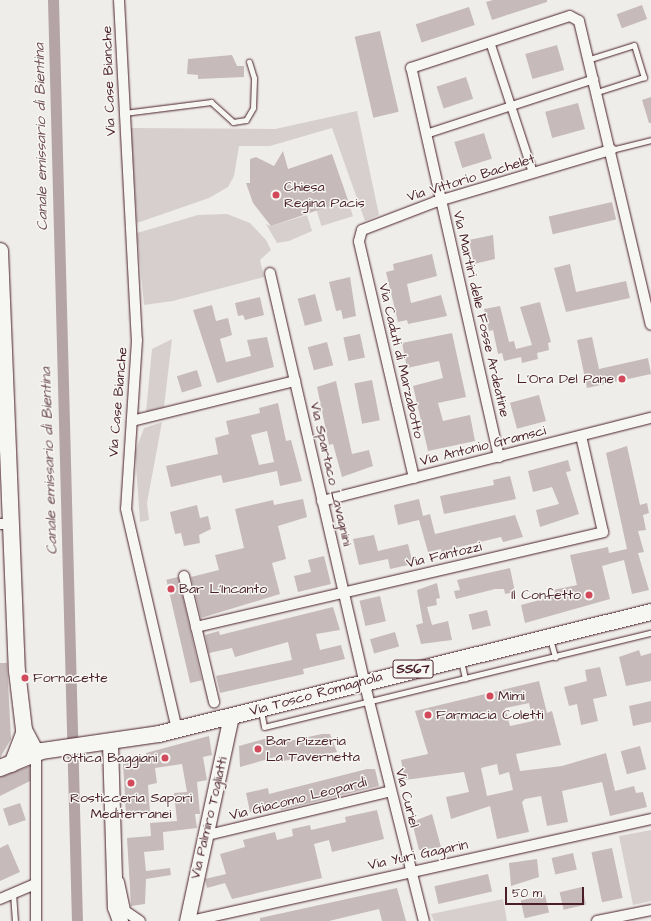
<!DOCTYPE html>
<html>
<head>
<meta charset="utf-8">
<style>
	body { margin:0 }
	#map { position:relative; width:651px; height:921px; overflow:hidden; background:#efedea; font-family:"Architects Daughter",sans-serif }
	div>[style] { position:absolute }
	[style*='--x'] { left:calc(var(--x)*1px); top:calc(var(--y)*1px); width:calc(var(--w)*1px); rotate:calc(var(--a)*1deg) }
	.green>* { inset:0; background:#d7cfce; transform-origin:0 0 }
	.canal>* { height:11px; margin:-5.5px; padding:0 5.5px; transform-origin:5.5px; border-radius:5.5px; background:#b4a4a5 }
	.building>* { inset:0; background:#c6babb; transform-origin:0 0 }
	.roads { filter:drop-shadow(0 0 1px #4a1f2b) drop-shadow(0 0 1px #4a1f2b) }
	.service>* { height:5px; margin:-2.5px; padding:0 2.5px; transform-origin:2.5px; border-radius:2.5px; background:#f6f6f2 }
	.pedestrian>* { height:8px; margin:-4px; padding:0 4px; transform-origin:4px; border-radius:4px; background:#f6f6f2 }
	.minor>* { height:10px; margin:-5px; padding:0 5px; transform-origin:5px; border-radius:5px; background:#f6f6f2 }
	.secondary>* { height:15px; margin:-7.5px; padding:0 7.5px; transform-origin:7.5px; border-radius:7.5px; background:#f6f6f2 }
	.primary>* { height:16px; margin:-8px; padding:0 8px; transform-origin:8px; border-radius:8px; background:#f6f6f2 }
	.dots>* { width:11px; height:11px; translate:-50% -50%; box-sizing:border-box; border:2px solid #f6f6f2; border-radius:50% }
	span { translate:-50% -50%; white-space:nowrap; text-align:center; line-height:1.15; -webkit-text-stroke:3px #f6f6f2; paint-order:stroke }
	.shield-label span { padding:1px 3px; background:#f6f6f2; border:1px solid; border-radius:3px; -webkit-text-stroke-width:0 }
	.shield-label { font-size:13px; color:#4a1f2b; font-weight:700 }
	.street-label { font-size:14px; color:#4a1f2b }
	.poi-label { font-size:14px; color:#4a1f2b }
	.left { translate:0 -50%; text-align:left }
	.right { translate:-100% -50%; text-align:right }
	.water-label { font-size:15px; color:#6f4e56; font-style:italic }
	.scale { position:absolute; left:505px; top:887px; width:79px; height:18px; box-sizing:border-box; border:2px solid #4a1f2b; border-top:0; padding-left:5px; font-size:12px; line-height:14px; white-space:nowrap; color:#4a1f2b; -webkit-text-stroke:3px #f6f6f2; paint-order:stroke }
</style>
</head>
<body>
<div id="map">
	<div class="green">
		<div style="clip-path:polygon(357px 111px,379px 215px,365px 221px,332px 128px,270px 146px,239px 146px,234px 176px,228px 187px,209px 198px,137px 223px,131px 128px,275px 129px)"></div>
		<div style="left:348px;top:200px;width:17px;height:33px;rotate:73deg"></div>
		<div style="clip-path:polygon(227px 214px,250px 223px,266px 240px,271px 250px,260px 260px,264px 277px,173px 301px,144px 305px,137px 233px,198px 215px)"></div>
		<div style="clip-path:polygon(307px 215px,312px 231px,289px 241px,277px 243px,266px 224px,271px 226px)"></div>
		<div style="clip-path:polygon(172px 339px,164px 407px,146px 412px,152px 349px)"></div>
		<div style="clip-path:polygon(162px 422px,147px 503px,149px 520px,140px 522px,135px 452px,144px 428px)"></div>
		<div style="clip-path:polygon(651px 830px,651px 901px,633px 905px,619px 836px)"></div>
		<div style="clip-path:polygon(503px 899px,507px 921px,434px 921px,431px 914px)"></div>
	</div>
	<div class="canal">
		<div style="--x:53;--y:0;--w:921;--a:88.51"></div>
	</div>
	<div class="building">
		<div style="clip-path:polygon(493px 0,547px 0,547px 2px,492px 20px,486px 2px)"></div>
		<div style="left:642px;top:5px;width:15px;height:27px;rotate:70deg"></div>
		<div style="left:469px;top:7px;width:19px;height:56px;rotate:72deg"></div>
		<div style="left:380px;top:31px;width:83px;height:26px;rotate:77deg"></div>
		<div style="left:557px;top:45px;width:26px;height:33px;rotate:74deg"></div>
		<div style="clip-path:polygon(232px 55px,237px 66px,244px 66px,244px 77px,198px 79px,198px 75px,187px 74px,188px 59px)"></div>
		<div style="left:466px;top:77px;width:23px;height:31px;rotate:72deg"></div>
		<div style="clip-path:polygon(651px 97px,651px 123px,649px 123px,642px 100px)"></div>
		<div style="left:578px;top:103px;width:27px;height:34px;rotate:75deg"></div>
		<div style="left:484px;top:133px;width:27px;height:31px;rotate:73deg"></div>
		<div style="clip-path:polygon(283px 151px,288px 169px,332px 154px,348px 200px,271px 226px,253px 203px,246px 183px,250px 183px,250px 159px,256px 157px,274px 166px)"></div>
		<div style="left:612px;top:202px;width:18px;height:65px;rotate:77deg"></div>
		<div style="clip-path:polygon(493px 235px,495px 259px,474px 264px,469px 240px)"></div>
		<div style="clip-path:polygon(432px 254px,437px 276px,407px 284px,411px 303px,441px 295px,447px 316px,408px 324px,407px 320px,398px 322px,386px 272px,394px 270px,393px 264px)"></div>
		<div style="clip-path:polygon(570px 264px,576px 292px,626px 281px,630px 298px,566px 312px,554px 268px)"></div>
		<div style="clip-path:polygon(350px 277px,356px 316px,343px 319px,341px 310px,336px 311px,329px 282px)"></div>
		<div style="left:315px;top:294px;width:28px;height:18px;rotate:75deg"></div>
		<div style="clip-path:polygon(260px 297px,264px 315px,245px 320px,243px 315px,238px 316px,235px 303px)"></div>
		<div style="clip-path:polygon(540px 302px,551px 342px,548px 343px,549px 350px,537px 353px,538px 359px,522px 363px,521px 357px,504px 361px,502px 353px,498px 354px,493px 330px,489px 331px,484px 309px,500px 306px,509px 342px,514px 341px,516px 349px,532px 345px,520px 307px)"></div>
		<div style="clip-path:polygon(212px 305px,216px 321px,228px 318px,232px 335px,220px 339px,226px 362px,251px 356px,247px 340px,267px 337px,274px 367px,217px 383px,193px 310px)"></div>
		<div style="clip-path:polygon(452px 333px,466px 397px,438px 403px,443px 421px,470px 415px,475px 441px,428px 451px,413px 386px,443px 378px,439px 361px,407px 368px,402px 343px)"></div>
		<div style="left:360px;top:334px;width:24px;height:17px;rotate:78deg"></div>
		<div style="clip-path:polygon(592px 337px,599px 369px,648px 358px,651px 374px,587px 388px,577px 340px)"></div>
		<div style="left:327px;top:342px;width:24px;height:20px;rotate:75deg"></div>
		<div style="left:197px;top:370px;width:17px;height:21px;rotate:73deg"></div>
		<div style="left:372px;top:380px;width:41px;height:18px;rotate:79deg"></div>
		<div style="clip-path:polygon(336px 381px,352px 454px,369px 450px,373px 466px,342px 477px,333px 444px,329px 445px,317px 387px)"></div>
		<div style="left:539px;top:395px;width:27px;height:30px;rotate:75deg"></div>
		<div style="clip-path:polygon(evenodd,278px 403px,286px 441px,291px 440px,302px 481px,280px 486px,277px 471px,223px 483px,221px 475px,171px 487px,166px 466px,218px 454px,215px 438px,229px 434px,226px 421px,260px 413px,259px 408px,278px 403px,267px 431px,274px 462px,259px 465px,251px 435px,267px 431px)"></div>
		<div style="clip-path:polygon(627px 446px,640px 505px,647px 503px,649px 513px,643px 515px,646px 530px,638px 531px,644px 552px,638px 553px,649px 590px,632px 594px,624px 560px,602px 566px,610px 599px,525px 623px,521px 605px,554px 596px,553px 590px,577px 585px,570px 555px,608px 547px,609px 553px,627px 549px,606px 453px)"></div>
		<div style="clip-path:polygon(568px 460px,571px 471px,566px 472px,579px 514px,540px 527px,536px 510px,559px 504px,552px 487px,533px 492px,528px 471px)"></div>
		<div style="clip-path:polygon(510px 476px,516px 499px,444px 514px,440px 496px,494px 485px,493px 480px)"></div>
		<div style="clip-path:polygon(303px 499px,307px 517px,278px 526px,286px 559px,272px 563px,280px 594px,201px 618px,191px 577px,219px 570px,215px 555px,244px 548px,235px 509px,273px 500px,274px 505px)"></div>
		<div style="clip-path:polygon(419px 499px,423px 516px,430px 514px,435px 534px,515px 515px,523px 537px,503px 542px,501px 537px,451px 549px,452px 553px,442px 555px,441px 549px,428px 552px,419px 520px,398px 525px,394px 505px)"></div>
		<div style="clip-path:polygon(197px 505px,200px 518px,208px 516px,211px 529px,199px 535px,200px 543px,184px 546px,181px 533px,175px 534px,170px 512px)"></div>
		<div style="clip-path:polygon(374px 535px,378px 551px,408px 544px,413px 564px,390px 569px,388px 559px,359px 565px,353px 539px)"></div>
		<div style="clip-path:polygon(324px 556px,331px 584px,298px 592px,294px 576px,311px 572px,308px 560px)"></div>
		<div style="clip-path:polygon(510px 568px,515px 592px,505px 594px,504px 589px,495px 589px,456px 599px,454px 591px,460px 590px,457px 580px)"></div>
		<div style="left:178px;top:577px;width:106px;height:12px;rotate:77deg"></div>
		<div style="clip-path:polygon(437px 583px,440px 598px,436px 599px,437px 605px,427px 607px,432px 625px,448px 621px,452px 640px,421px 644px,416px 625px,423px 623px,417px 590px)"></div>
		<div style="left:380px;top:596px;width:26px;height:21px;rotate:77deg"></div>
		<div style="clip-path:polygon(333px 607px,340px 630px,316px 634px,320px 650px,341px 645px,345px 659px,303px 669px,304px 674px,220px 693px,216px 676px,292px 660px,288px 642px,235px 657px,232px 648px,209px 653px,205px 635px,219px 631px,220px 635px)"></div>
		<div style="left:487px;top:610px;width:16px;height:19px;rotate:76deg"></div>
		<div style="left:395px;top:632px;width:15px;height:26px;rotate:74deg"></div>
		<div style="clip-path:polygon(639px 650px,641px 656px,651px 653px,651px 681px,626px 686px,619px 657px)"></div>
		<div style="clip-path:polygon(0 663px,7px 663px,11px 739px,0 758px)"></div>
		<div style="clip-path:polygon(600px 667px,607px 696px,593px 699px,598px 721px,581px 725px,577px 704px,569px 706px,564px 687px,587px 681px,585px 670px)"></div>
		<div style="clip-path:polygon(evenodd,539px 681px,547px 713px,552px 711px,561px 745px,516px 754px,520px 771px,562px 766px,606px 753px,615px 791px,634px 786px,636px 793px,643px 792px,647px 807px,610px 816px,602px 782px,562px 791px,568px 822px,547px 826px,541px 796px,525px 799px,522px 802px,529px 832px,497px 839px,490px 806px,451px 819px,446px 797px,469px 792px,464px 772px,405px 780px,401px 760px,428px 754px,415px 711px,539px 681px,529px 703px,533px 721px,510px 726px,505px 708px,529px 703px,539px 681px,497px 764px,499px 775px,509px 772px,513px 790px,487px 796px,481px 768px,497px 764px)"></div>
		<div style="clip-path:polygon(651px 701px,651px 722px,633px 726px,629px 706px)"></div>
		<div style="clip-path:polygon(322px 734px,330px 734px,337px 752px,283px 761px,282px 755px,240px 767px,239px 746px,268px 738px,270px 745px)"></div>
		<div style="clip-path:polygon(209px 736px,212px 755px,203px 757px,207px 780px,197px 782px,200px 814px,195px 814px,197px 828px,163px 832px,164px 850px,144px 852px,146px 871px,170px 868px,171px 875px,146px 879px,145px 904px,131px 906px,127px 838px,151px 836px,150px 823px,177px 821px,174px 793px,187px 792px,182px 764px,155px 768px,157px 783px,148px 785px,150px 813px,126px 815px,123px 764px,147px 760px,146px 753px)"></div>
		<div style="left:640px;top:746px;width:24px;height:20px;rotate:75deg"></div>
		<div style="clip-path:polygon(30px 766px,30px 781px,0 796px,0 777px)"></div>
		<div style="clip-path:polygon(367px 769px,375px 769px,379px 786px,281px 810px,280px 805px,250px 812px,246px 793px,268px 788px,269px 794px)"></div>
		<div style="left:20px;top:803px;width:18px;height:18px;rotate:71deg"></div>
		<div style="clip-path:polygon(377px 810px,384px 839px,332px 852px,329px 840px,314px 844px,322px 878px,232px 899px,225px 883px,207px 888px,205px 879px,226px 874px,220px 854px,245px 847px,243px 840px,275px 832px,277px 840px,293px 836px,292px 829px,310px 825px,311px 830px,346px 822px,345px 817px)"></div>
		<div style="clip-path:polygon(432px 814px,441px 847px,419px 850px,412px 822px)"></div>
		<div style="clip-path:polygon(8px 844px,20px 872px,0 881px,0 848px)"></div>
		<div style="left:612px;top:848px;width:51px;height:21px;rotate:78deg"></div>
		<div style="left:573px;top:853px;width:17px;height:22px;rotate:77deg"></div>
		<div style="clip-path:polygon(537px 859px,539px 877px,511px 886px,509px 863px)"></div>
		<div style="left:488px;top:874px;width:18px;height:55px;rotate:77deg"></div>
		<div style="left:582px;top:887px;width:18px;height:23px;rotate:77deg"></div>
		<div style="clip-path:polygon(397px 888px,406px 921px,382px 921px,379px 909px,329px 921px,260px 921px,260px 918px)"></div>
		<div style="left:545px;top:895px;width:18px;height:25px;rotate:77deg"></div>
	</div>
	<div class="roads">
		<div class="service">
			<div style="--x:590;--y:59;--w:46;--a:-17.7"></div>
			<div style="--x:634;--y:45;--w:34;--a:73"></div>
			<div style="--x:644;--y:77;--w:49;--a:162.3"></div>
			<div style="--x:124;--y:113;--w:88;--a:-7.2"></div>
			<div style="--x:211;--y:102;--w:30;--a:42"></div>
			<div style="--x:233;--y:122;--w:13;--a:-9"></div>
			<div style="--x:246;--y:120;--w:14;--a:-60"></div>
			<div style="--x:253;--y:108;--w:30;--a:-88"></div>
			<div style="--x:254;--y:78;--w:17;--a:-107"></div>
			<div style="--x:611;--y:150;--w:41;--a:-14"></div>
			<div style="--x:550;--y:639;--w:19;--a:74"></div>
			<div style="--x:461;--y:661;--w:18;--a:77"></div>
			<div style="--x:261;--y:711;--w:16;--a:79"></div>
			<div style="--x:264;--y:727;--w:398;--a:-13.7"></div>
			<div style="--x:13;--y:893;--w:28;--a:86"></div>
		</div>
		<div class="pedestrian">
			<div style="--x:490;--y:42;--w:138;--a:71.8"></div>
			<div style="--x:426;--y:134;--w:177;--a:-18.1"></div>
		</div>
		<div class="minor">
			<div style="--x:119;--y:0;--w:340;--a:87"></div>
			<div style="--x:137;--y:340;--w:169;--a:93.7"></div>
			<div style="--x:126;--y:509;--w:227;--a:77"></div>
			<div style="--x:270;--y:273;--w:419;--a:77"></div>
			<div style="--x:364;--y:681;--w:247;--a:76"></div>
			<div style="--x:132;--y:421;--w:168;--a:-13.8"></div>
			<div style="--x:499;--y:457;--w:399;--a:-102.7"></div>
			<div style="--x:411;--y:68;--w:167;--a:-18.1"></div>
			<div style="--x:570;--y:16;--w:10;--a:29"></div>
			<div style="--x:579;--y:21;--w:312;--a:76.7"></div>
			<div style="--x:414;--y:478;--w:243;--a:-103.1"></div>
			<div style="--x:359;--y:241;--w:11;--a:-75"></div>
			<div style="--x:362;--y:230;--w:78;--a:-21"></div>
			<div style="--x:435;--y:202;--w:184;--a:-16.5"></div>
			<div style="--x:322;--y:501;--w:339;--a:-14.2"></div>
			<div style="--x:0;--y:524;--w:11;--a:0"></div>
			<div style="--x:184;--y:576;--w:130;--a:76.6"></div>
			<div style="--x:196;--y:627;--w:418;--a:-13.1"></div>
			<div style="--x:603;--y:532;--w:98;--a:-102.9"></div>
			<div style="--x:36;--y:753;--w:168;--a:90"></div>
			<div style="--x:212;--y:834;--w:184;--a:-13.5"></div>
			<div style="--x:119;--y:882;--w:30;--a:78"></div>
			<div style="--x:125;--y:911;--w:18;--a:34"></div>
			<div style="--x:0;--y:899;--w:38;--a:-23"></div>
			<div style="--x:191;--y:921;--w:471;--a:-12.5"></div>
			<div style="--x:597;--y:921;--w:55;--a:-11.5"></div>
		</div>
		<div class="secondary">
			<div style="--x:110;--y:743;--w:164;--a:88.3"></div>
			<div style="--x:115;--y:907;--w:15;--a:70"></div>
			<div style="--x:11;--y:764;--w:36;--a:-69"></div>
			<div style="--x:187;--y:921;--w:210;--a:-77.9"></div>
		</div>
		<div class="primary">
			<div style="--x:0;--y:251;--w:420;--a:87.7"></div>
			<div style="--x:17;--y:671;--w:59;--a:83.2"></div>
			<div style="--x:24;--y:730;--w:26;--a:62"></div>
			<div style="--x:0;--y:768;--w:45;--a:-22"></div>
			<div style="--x:42;--y:751;--w:118;--a:-8.3"></div>
			<div style="--x:159;--y:734;--w:507;--a:-13.93"></div>
		</div>
	</div>
	<div class="dots">
		<div style="left:276px;top:195px;background:#d1495b"></div>
		<div style="left:622px;top:379px;background:#d1495b"></div>
		<div style="left:171px;top:589px;background:#d1495b"></div>
		<div style="left:589px;top:595px;background:#d1495b"></div>
		<div style="left:25px;top:678px;background:#d1495b"></div>
		<div style="left:490px;top:696px;background:#d1495b"></div>
		<div style="left:428px;top:715px;background:#d1495b"></div>
		<div style="left:258px;top:749px;background:#d1495b"></div>
		<div style="left:165px;top:758px;background:#d1495b"></div>
		<div style="left:131px;top:783px;background:#d1495b"></div>
	</div>
	<div class="shield-label">
		<span style="left:413px;top:669px">SS67</span>
	</div>
	<div class="street-label">
		<span style="left:109px;top:81px;rotate:-92deg">Via Case Bianche</span>
		<span style="left:471px;top:178px;rotate:-17deg">Via Vittorio Bachelet</span>
		<span style="left:481px;top:314px;rotate:77deg">Via Martiri delle Fosse Ardeatine</span>
		<span style="left:401px;top:361px;rotate:77deg">Via Caduti di Marzabotto</span>
		<span style="left:118px;top:402px;rotate:-85deg">Via Case Bianche</span>
		<span style="left:483px;top:446px;rotate:-14deg">Via Antonio Gramsci</span>
		<span style="left:331px;top:474px;rotate:77deg">Via Spartaco Lavagnini</span>
		<span style="left:444px;top:555px;rotate:-13deg">Via Fantozzi</span>
		<span style="left:316px;top:694px;rotate:-15deg">Via Tosco Romagnola</span>
		<span style="left:407px;top:798px;rotate:76deg">Via Curiel</span>
		<span style="left:298px;top:799px;rotate:-14deg">Via Giacomo Leopardi</span>
		<span style="left:209px;top:818px;rotate:-77deg">Via Palmiro Togliatti</span>
		<span style="left:418px;top:855px;rotate:-12deg">Via Yuri Gagarin</span>
	</div>
	<div class="poi-label">
		<span class="left" style="left:284px;top:195px">Chiesa<br>Regina Pacis</span>
		<span class="right" style="left:614px;top:379px">L'Ora Del Pane</span>
		<span class="left" style="left:179px;top:589px">Bar L'Incanto</span>
		<span class="right" style="left:581px;top:595px">Il Confetto</span>
		<span class="left" style="left:33px;top:678px">Fornacette</span>
		<span class="left" style="left:498px;top:696px">Mimì</span>
		<span class="left" style="left:436px;top:715px">Farmacia Coletti</span>
		<span class="left" style="left:266px;top:749px">Bar Pizzeria<br>La Tavernetta</span>
		<span class="right" style="left:157px;top:758px">Ottica Baggiani</span>
		<span style="left:131px;top:806px">Rosticceria Sapori<br>Mediterranei</span>
	</div>
	<div class="water-label">
		<span style="left:41px;top:137px;rotate:-91deg">Canale emissario di Bientina</span>
		<span style="left:49px;top:461px;rotate:-92deg">Canale emissario di Bientina</span>
	</div>
	<div class="scale">50 m</div>
</div>
</body>
</html>
